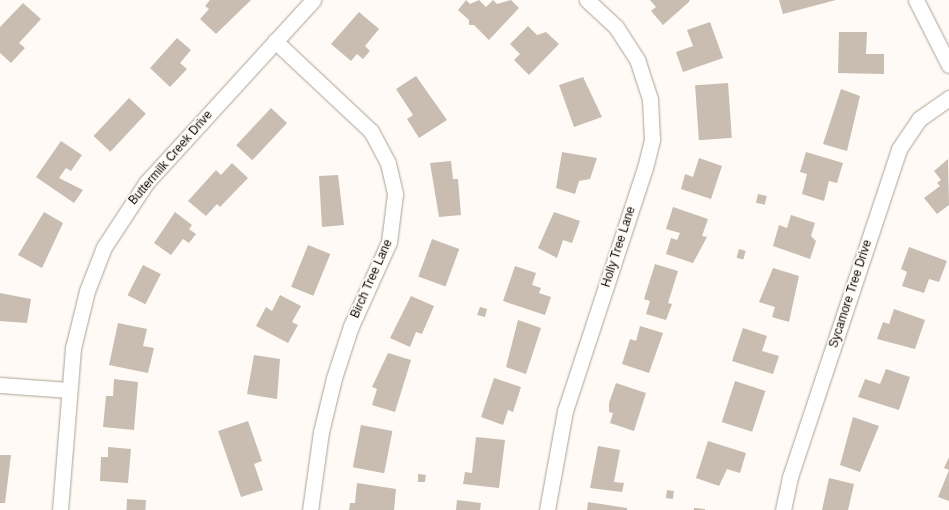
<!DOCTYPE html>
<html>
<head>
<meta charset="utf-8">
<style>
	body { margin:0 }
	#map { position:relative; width:949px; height:510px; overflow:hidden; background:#fffaf5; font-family:Helvetica,sans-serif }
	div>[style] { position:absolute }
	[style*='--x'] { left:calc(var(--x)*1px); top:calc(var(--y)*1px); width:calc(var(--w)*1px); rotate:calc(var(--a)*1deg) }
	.building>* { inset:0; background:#c8bdb0; transform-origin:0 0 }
	.roads { filter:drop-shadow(0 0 1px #aca194) drop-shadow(0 0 1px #aca194) }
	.street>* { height:15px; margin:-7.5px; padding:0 7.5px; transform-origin:7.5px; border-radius:7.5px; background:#fff }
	span { translate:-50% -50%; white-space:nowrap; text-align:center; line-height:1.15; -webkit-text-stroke:3.5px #fffaf5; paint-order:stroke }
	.street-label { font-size:12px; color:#0f0c08 }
</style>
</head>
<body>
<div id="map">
	<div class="building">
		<div style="clip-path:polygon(210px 0,251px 0,216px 34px,200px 19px,209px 9px,205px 6px)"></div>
		<div style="clip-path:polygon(466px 0,470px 4px,479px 0,486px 7px,493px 0,497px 4px,511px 0,519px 8px,489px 40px,474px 25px,469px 25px,469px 20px,458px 10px)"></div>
		<div style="clip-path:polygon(650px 0,689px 0,690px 1px,663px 25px,651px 11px,656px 7px)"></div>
		<div style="clip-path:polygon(779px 0,836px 0,783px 14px)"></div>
		<div style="clip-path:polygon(23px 3px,41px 19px,19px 43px,25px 48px,11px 63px,0 53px,0 27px)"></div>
		<div style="clip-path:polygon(359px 12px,379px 29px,365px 46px,370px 51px,363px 59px,357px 54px,351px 61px,331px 44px)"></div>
		<div style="clip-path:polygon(710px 22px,723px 58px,683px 72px,676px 52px,693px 46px,687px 30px)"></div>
		<div style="clip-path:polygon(528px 26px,537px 35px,546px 32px,559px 44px,529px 75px,514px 60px,520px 54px,510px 44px)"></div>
		<div style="clip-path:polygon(839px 32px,867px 32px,866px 54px,884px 54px,884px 74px,838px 73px)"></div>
		<div style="clip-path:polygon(177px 38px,191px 50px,180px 63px,187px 69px,170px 87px,150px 68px)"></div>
		<div style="clip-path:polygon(416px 76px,447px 120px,419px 138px,407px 119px,413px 115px,396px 89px)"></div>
		<div style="clip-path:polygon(583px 77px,602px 117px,574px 127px,559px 85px)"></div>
		<div style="left:728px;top:83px;width:55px;height:33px;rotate:86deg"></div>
		<div style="clip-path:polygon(841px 89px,860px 96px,847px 151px,823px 144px)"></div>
		<div style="left:129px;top:98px;width:23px;height:52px;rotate:43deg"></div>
		<div style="left:271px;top:108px;width:22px;height:51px;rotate:43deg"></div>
		<div style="clip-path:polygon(61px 141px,82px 155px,71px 171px,66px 168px,59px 178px,83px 190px,74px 203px,36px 177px)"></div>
		<div style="clip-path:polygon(562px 152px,597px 158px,590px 179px,579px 181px,575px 194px,556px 188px)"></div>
		<div style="clip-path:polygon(806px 152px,843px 163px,837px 183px,829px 181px,824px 201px,802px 194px,807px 174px,800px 172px)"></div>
		<div style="clip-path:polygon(699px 158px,722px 166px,711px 199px,681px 189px,685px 174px,693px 177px)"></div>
		<div style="clip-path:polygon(948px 159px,949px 205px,937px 214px,924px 198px,940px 186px,937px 183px,941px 180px,934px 171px)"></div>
		<div style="clip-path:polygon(451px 161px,453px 179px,458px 179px,461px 215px,439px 217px,430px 163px)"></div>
		<div style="clip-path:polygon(232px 163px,248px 178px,220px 207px,217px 204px,206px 216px,188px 201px,216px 170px,221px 175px)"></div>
		<div style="clip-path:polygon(338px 175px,344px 225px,322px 227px,319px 176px)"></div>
		<div style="left:758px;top:194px;width:9px;height:9px;rotate:13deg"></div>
		<div style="clip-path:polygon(673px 207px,708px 219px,702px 236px,707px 237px,693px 263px,666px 254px,671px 238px,677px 240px,680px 233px,666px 229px)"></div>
		<div style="clip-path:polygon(44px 212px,63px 223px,42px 268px,18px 255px)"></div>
		<div style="clip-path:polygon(175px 212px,192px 225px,189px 229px,196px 234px,189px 243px,183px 239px,171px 255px,154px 243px)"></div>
		<div style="clip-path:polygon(554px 212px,580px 221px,572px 243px,563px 240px,557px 258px,538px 248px)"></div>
		<div style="clip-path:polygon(791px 215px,815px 223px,811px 236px,816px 241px,810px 259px,773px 246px,779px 225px,787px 228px)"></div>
		<div style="left:432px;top:239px;width:29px;height:40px;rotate:20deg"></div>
		<div style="left:308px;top:245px;width:24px;height:45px;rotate:22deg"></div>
		<div style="clip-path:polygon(909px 247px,947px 261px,939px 282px,929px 279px,924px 293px,902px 286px,907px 272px,901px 269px)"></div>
		<div style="left:739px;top:249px;width:7px;height:9px;rotate:16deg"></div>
		<div style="clip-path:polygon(655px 264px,678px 271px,668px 303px,672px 304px,666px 320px,646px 314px,650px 301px,644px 299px)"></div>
		<div style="left:143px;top:265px;width:20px;height:34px;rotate:27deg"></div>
		<div style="clip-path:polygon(515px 266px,536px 273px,532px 285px,541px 288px,539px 293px,551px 297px,545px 315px,503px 301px)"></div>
		<div style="clip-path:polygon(773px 268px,799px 276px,789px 322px,772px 317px,775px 307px,759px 302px)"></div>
		<div style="clip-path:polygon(0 293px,31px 299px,27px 323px,0 321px)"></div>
		<div style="clip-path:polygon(280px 295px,301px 306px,292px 322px,298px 325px,288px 343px,256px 326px,266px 307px,272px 311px)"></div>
		<div style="clip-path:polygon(411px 296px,434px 306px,422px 334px,416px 332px,410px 347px,390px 338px)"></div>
		<div style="clip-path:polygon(480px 307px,487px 309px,485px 317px,477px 315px)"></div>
		<div style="clip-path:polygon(894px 309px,925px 320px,915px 349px,877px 339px,883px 322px,889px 324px)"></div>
		<div style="clip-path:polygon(518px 320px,541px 328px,526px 374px,506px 367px)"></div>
		<div style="clip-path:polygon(118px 323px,147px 329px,143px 346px,154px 348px,148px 373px,109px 365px)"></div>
		<div style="clip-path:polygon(640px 326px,663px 333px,649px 373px,622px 364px,630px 339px,636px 341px)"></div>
		<div style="clip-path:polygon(743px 328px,767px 336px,762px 351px,779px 356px,773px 374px,732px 361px)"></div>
		<div style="clip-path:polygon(388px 353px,411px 360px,395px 412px,372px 405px,377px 389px,372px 387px)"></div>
		<div style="clip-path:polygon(254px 355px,280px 359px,277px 399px,247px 394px)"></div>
		<div style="clip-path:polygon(886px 369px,910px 377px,899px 410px,858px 397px,865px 379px,880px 384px)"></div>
		<div style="clip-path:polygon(494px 378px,521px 387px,513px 412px,508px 410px,503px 425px,481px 417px)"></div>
		<div style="clip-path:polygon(114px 379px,138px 382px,134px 430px,103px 427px,106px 396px,113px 396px)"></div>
		<div style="left:735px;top:381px;width:32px;height:43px;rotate:18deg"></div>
		<div style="clip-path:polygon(616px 383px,646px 393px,634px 431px,610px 423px,613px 413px,609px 412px,609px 403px)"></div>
		<div style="clip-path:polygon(853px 417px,879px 426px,860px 472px,840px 465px)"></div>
		<div style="clip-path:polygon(248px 421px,262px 461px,254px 464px,263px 490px,241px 497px,218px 431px)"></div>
		<div style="left:361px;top:425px;width:32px;height:43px;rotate:11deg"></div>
		<div style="clip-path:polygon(476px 437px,505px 440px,499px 488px,463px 484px,465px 472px,472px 473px)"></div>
		<div style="clip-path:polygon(708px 441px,746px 453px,740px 473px,727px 469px,719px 486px,696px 478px)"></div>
		<div style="clip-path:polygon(598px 446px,620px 450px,614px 482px,624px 483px,622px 492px,590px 488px)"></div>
		<div style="clip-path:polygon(108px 447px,131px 449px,128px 483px,100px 481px,101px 457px,108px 457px)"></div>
		<div style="clip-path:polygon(0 455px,11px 455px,5px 503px,0 503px)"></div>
		<div style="clip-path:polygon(949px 457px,949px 501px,938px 497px,949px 470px,944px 468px)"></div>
		<div style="clip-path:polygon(418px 474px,426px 475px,425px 482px,418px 482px)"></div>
		<div style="clip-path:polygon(829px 478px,854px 484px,848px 510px,822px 510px)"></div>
		<div style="clip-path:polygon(357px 483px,396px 489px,394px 510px,349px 510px,350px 503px,355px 503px)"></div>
		<div style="left:667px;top:490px;width:7px;height:8px;rotate:8deg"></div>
		<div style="left:127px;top:499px;width:19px;height:11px;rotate:3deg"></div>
		<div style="clip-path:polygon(457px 500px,481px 503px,480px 510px,456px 510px)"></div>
		<div style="clip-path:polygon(588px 502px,627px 508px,627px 510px,587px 510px)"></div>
		<div style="clip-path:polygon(694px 508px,705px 509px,705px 510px,694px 510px)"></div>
	</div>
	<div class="roads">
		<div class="street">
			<div style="--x:916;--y:0;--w:73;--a:63.1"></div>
			<div style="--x:275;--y:41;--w:132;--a:43.2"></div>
			<div style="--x:371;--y:131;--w:36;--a:62"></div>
			<div style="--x:388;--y:163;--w:32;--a:77"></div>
			<div style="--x:395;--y:194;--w:48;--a:97.1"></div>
			<div style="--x:389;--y:242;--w:92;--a:114.3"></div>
			<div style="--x:351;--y:326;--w:55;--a:108.1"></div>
			<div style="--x:334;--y:378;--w:56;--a:103.5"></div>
			<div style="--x:321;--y:432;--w:79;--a:98"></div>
			<div style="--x:0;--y:385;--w:69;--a:4.1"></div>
			<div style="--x:60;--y:510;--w:163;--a:-85.4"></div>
			<div style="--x:73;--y:348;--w:59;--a:-76.2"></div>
			<div style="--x:87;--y:291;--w:47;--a:-68.9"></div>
			<div style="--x:104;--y:247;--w:77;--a:-56.7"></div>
			<div style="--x:146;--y:183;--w:248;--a:-47.6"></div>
			<div style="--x:547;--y:510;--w:101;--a:-79.7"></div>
			<div style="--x:565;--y:411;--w:256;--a:-71.8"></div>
			<div style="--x:645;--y:168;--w:30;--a:-76"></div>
			<div style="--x:652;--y:139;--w:40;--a:-92.9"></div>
			<div style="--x:650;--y:99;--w:40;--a:-108"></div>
			<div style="--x:638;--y:61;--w:40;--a:-122.9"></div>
			<div style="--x:616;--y:27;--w:40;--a:-137"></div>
			<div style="--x:783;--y:510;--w:34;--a:-78"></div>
			<div style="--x:790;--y:477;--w:346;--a:-71.6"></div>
			<div style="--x:899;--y:149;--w:36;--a:-56"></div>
			<div style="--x:919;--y:119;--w:37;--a:-35"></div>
		</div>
	</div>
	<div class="street-label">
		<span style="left:171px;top:158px;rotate:-49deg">Buttermilk Creek Drive</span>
		<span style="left:619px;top:247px;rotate:-72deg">Holly Tree Lane</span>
		<span style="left:372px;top:279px;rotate:-66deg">Birch Tree Lane</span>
		<span style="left:851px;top:294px;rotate:-72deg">Sycamore Tree Drive</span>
	</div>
</div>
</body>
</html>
